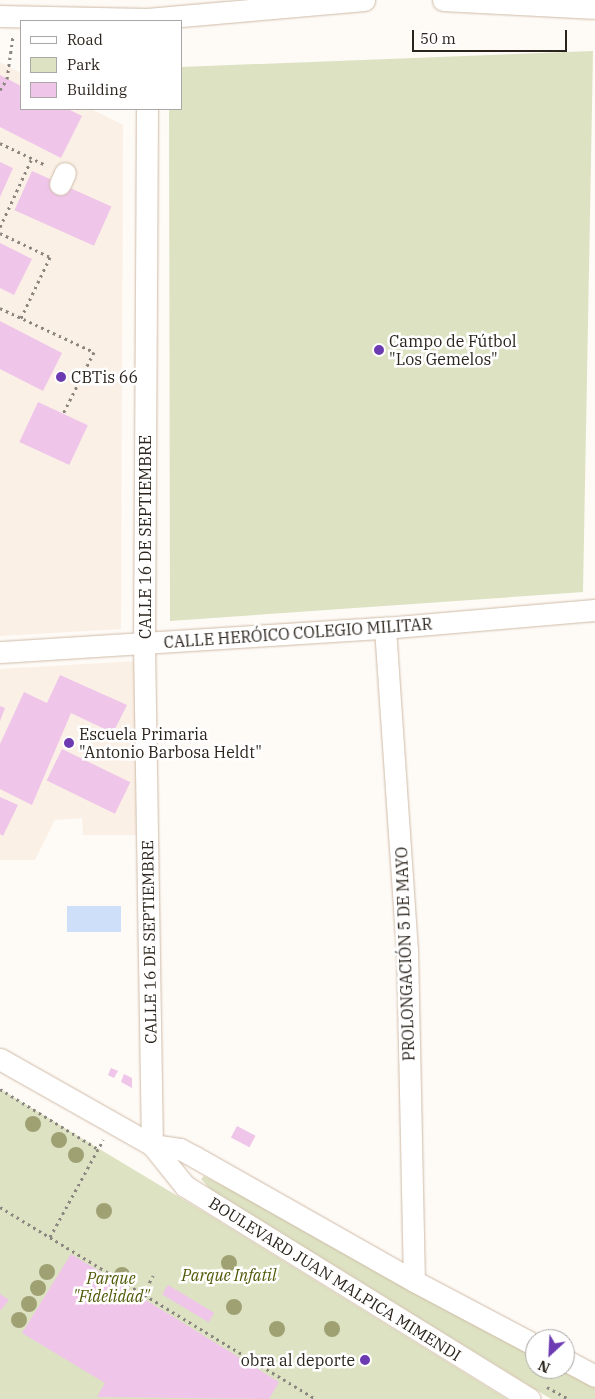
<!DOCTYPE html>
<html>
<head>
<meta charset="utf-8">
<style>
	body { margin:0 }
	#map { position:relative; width:595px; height:1399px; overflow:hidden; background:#fefaf6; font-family:"IBM Plex Serif",serif }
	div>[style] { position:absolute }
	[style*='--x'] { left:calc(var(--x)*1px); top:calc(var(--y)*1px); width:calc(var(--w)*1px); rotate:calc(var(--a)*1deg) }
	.built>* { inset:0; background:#fbf0e6 }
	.green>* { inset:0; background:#dde2c2 }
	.water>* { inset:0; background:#cedff9; transform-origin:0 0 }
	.building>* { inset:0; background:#efc5e9; transform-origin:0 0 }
	.path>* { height:3px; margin-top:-1.5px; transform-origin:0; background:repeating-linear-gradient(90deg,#8c8680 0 2.5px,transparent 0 6.5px) }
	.roads { filter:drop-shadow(0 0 1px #cfbba7) drop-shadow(0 0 1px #cfbba7) }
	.minor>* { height:21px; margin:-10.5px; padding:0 10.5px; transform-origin:10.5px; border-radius:10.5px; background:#fff }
	.trees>* { width:16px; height:16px; margin:-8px; border-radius:50%; background:#9fa173 }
	.dots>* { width:14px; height:14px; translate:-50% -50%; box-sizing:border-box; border:2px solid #fff; border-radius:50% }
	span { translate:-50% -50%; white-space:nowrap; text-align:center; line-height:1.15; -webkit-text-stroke:5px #fff; paint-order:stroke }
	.poi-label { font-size:16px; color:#2b241c }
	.left { translate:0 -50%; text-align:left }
	.right { translate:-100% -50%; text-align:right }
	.street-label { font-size:16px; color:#2b241c }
	.park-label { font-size:16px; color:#525907; font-style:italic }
	.legend { position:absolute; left:20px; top:20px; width:162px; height:90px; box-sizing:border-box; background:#fff; border:1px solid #aaa7a4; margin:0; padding:6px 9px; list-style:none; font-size:15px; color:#2b241c }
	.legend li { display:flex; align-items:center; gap:10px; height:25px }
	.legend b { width:25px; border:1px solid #aaa7a4 }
	.north { position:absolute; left:525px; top:1329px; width:50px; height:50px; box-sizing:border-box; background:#fff; border:1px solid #aaa7a4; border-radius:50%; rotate:205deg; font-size:14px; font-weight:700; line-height:20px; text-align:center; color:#2b241c }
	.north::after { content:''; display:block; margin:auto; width:18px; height:22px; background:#6c3bb2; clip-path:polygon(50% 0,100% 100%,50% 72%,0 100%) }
	.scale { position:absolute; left:412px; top:30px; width:155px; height:22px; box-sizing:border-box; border:2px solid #2b241c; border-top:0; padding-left:6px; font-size:15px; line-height:18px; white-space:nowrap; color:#2b241c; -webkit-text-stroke:4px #fff; paint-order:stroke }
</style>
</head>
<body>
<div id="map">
	<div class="built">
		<div style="clip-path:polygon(0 62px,21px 73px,21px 109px,91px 109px,123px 125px,121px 629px,0 636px)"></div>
		<div style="clip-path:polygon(138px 661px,136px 835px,83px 835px,82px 818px,55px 820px,35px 860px,0 860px,0 669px)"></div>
	</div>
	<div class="green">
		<div style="clip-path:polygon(593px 51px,583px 592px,170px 621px,169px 109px,181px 109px,181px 67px)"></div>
		<div style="clip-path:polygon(0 1089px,209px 1215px,507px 1399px,0 1399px)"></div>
		<div style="clip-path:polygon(204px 1176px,311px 1231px,535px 1355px,535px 1369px,560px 1369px,595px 1388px,595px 1399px,551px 1399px,209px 1188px,201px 1179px)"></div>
	</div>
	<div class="water">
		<div style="left:67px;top:906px;width:54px;height:26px"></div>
	</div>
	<div class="building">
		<div style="clip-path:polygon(0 75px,21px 86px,21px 109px,68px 109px,82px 116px,61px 158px,0 127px)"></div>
		<div style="clip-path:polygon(0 162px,13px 168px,0 197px)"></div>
		<div style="left:32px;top:171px;width:87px;height:43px;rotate:24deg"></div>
		<div style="clip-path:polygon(0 243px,32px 259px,14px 295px,0 288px)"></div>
		<div style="clip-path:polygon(0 321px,62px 353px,43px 391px,0 369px)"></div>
		<div style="left:38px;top:402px;width:55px;height:44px;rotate:25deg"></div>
		<div style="clip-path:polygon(60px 675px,127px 705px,113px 733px,71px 713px,32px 805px,0 789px,0 744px,24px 692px,47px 703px)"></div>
		<div style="clip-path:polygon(0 706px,5px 708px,0 721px)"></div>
		<div style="left:62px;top:749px;width:76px;height:35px;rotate:26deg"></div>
		<div style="clip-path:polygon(0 797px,18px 805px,3px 836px,0 834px)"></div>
		<div style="clip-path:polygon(111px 1068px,118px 1071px,114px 1078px,108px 1075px)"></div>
		<div style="clip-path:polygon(124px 1074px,132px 1078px,132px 1088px,121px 1082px)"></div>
		<div style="left:237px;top:1126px;width:21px;height:13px;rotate:28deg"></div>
		<div style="clip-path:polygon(71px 1254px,279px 1382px,269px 1399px,97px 1397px,105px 1383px,22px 1333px)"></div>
		<div style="left:168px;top:1285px;width:54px;height:11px;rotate:31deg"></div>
		<div style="clip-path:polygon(0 1294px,9px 1300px,0 1311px)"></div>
	</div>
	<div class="path">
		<div style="--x:0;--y:90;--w:13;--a:-58"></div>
		<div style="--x:7;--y:79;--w:43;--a:-82.1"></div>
		<div style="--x:0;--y:143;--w:51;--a:25.6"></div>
		<div style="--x:0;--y:227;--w:76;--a:-65.1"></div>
		<div style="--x:0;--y:233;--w:55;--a:25.6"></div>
		<div style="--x:50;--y:257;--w:68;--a:115.4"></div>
		<div style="--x:0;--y:308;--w:104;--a:25.1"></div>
		<div style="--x:94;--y:352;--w:69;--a:116.6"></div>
		<div style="--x:0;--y:1089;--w:115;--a:31.5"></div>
		<div style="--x:0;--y:1207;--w:370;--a:31.3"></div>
		<div style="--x:50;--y:1237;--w:111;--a:-61.3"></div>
		<div style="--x:143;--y:1294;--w:21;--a:-61"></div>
		<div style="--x:547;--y:1387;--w:25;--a:29"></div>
	</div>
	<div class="roads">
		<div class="minor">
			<div style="--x:443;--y:0;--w:152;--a:3"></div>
			<div style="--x:0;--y:16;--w:147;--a:1.2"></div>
			<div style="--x:147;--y:19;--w:218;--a:-5"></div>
			<div style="--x:147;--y:109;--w:535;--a:90.32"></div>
			<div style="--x:144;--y:644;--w:501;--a:89.09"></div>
			<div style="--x:60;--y:184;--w:12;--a:-66"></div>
			<div style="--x:385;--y:628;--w:322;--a:86.1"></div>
			<div style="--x:407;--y:949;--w:332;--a:88.8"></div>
			<div style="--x:0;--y:652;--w:386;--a:-3.6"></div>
			<div style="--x:385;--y:628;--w:211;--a:-4.9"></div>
			<div style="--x:0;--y:1059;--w:175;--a:29.5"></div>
			<div style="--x:152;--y:1145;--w:28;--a:8"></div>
			<div style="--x:180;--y:1149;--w:17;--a:28"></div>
			<div style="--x:195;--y:1157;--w:252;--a:29.5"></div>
			<div style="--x:414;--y:1281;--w:137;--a:27.9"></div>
			<div style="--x:152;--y:1145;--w:53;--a:51.2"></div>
			<div style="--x:185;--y:1186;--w:405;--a:31.7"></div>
			<div style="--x:565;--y:1360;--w:34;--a:28"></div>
		</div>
	</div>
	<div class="trees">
		<div style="left:33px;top:1124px"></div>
		<div style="left:59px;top:1140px"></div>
		<div style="left:76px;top:1155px"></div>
		<div style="left:104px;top:1211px"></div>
		<div style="left:229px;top:1263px"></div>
		<div style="left:47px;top:1272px"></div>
		<div style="left:122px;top:1275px"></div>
		<div style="left:38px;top:1288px"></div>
		<div style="left:29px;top:1304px"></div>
		<div style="left:234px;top:1307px"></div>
		<div style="left:19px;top:1320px"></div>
		<div style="left:277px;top:1329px"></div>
		<div style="left:332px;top:1329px"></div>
	</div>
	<div class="dots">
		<div style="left:379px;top:350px;background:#6c3bb2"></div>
		<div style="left:61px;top:377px;background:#6c3bb2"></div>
		<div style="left:69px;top:743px;background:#6c3bb2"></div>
		<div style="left:365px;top:1360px;background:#6c3bb2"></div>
	</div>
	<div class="poi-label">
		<span class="left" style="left:389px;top:350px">Campo de Fútbol<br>"Los Gemelos"</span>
		<span class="left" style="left:71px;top:377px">CBTis 66</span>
		<span class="left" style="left:79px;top:743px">Escuela Primaria<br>"Antonio Barbosa Heldt"</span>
		<span class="right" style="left:355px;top:1360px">obra al deporte</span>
	</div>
	<div class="street-label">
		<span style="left:145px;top:537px;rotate:-90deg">CALLE 16 DE SEPTIEMBRE</span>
		<span style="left:298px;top:633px;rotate:-4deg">CALLE HERÓICO COLEGIO MILITAR</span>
		<span style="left:149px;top:942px;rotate:-91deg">CALLE 16 DE SEPTIEMBRE</span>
		<span style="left:405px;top:954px;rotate:-92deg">PROLONGACIÓN 5 DE MAYO</span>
		<span style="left:335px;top:1279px;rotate:32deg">BOULEVARD JUAN MALPICA MIMENDI</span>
	</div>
	<div class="park-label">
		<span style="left:229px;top:1275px">Parque Infatil</span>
		<span style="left:111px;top:1287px">Parque<br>"Fidelidad"</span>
	</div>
	<ul class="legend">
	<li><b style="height:6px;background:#fff"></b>Road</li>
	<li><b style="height:14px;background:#dde2c2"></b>Park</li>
	<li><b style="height:14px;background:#efc5e9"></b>Building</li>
	</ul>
	<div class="north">N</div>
	<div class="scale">50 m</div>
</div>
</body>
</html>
